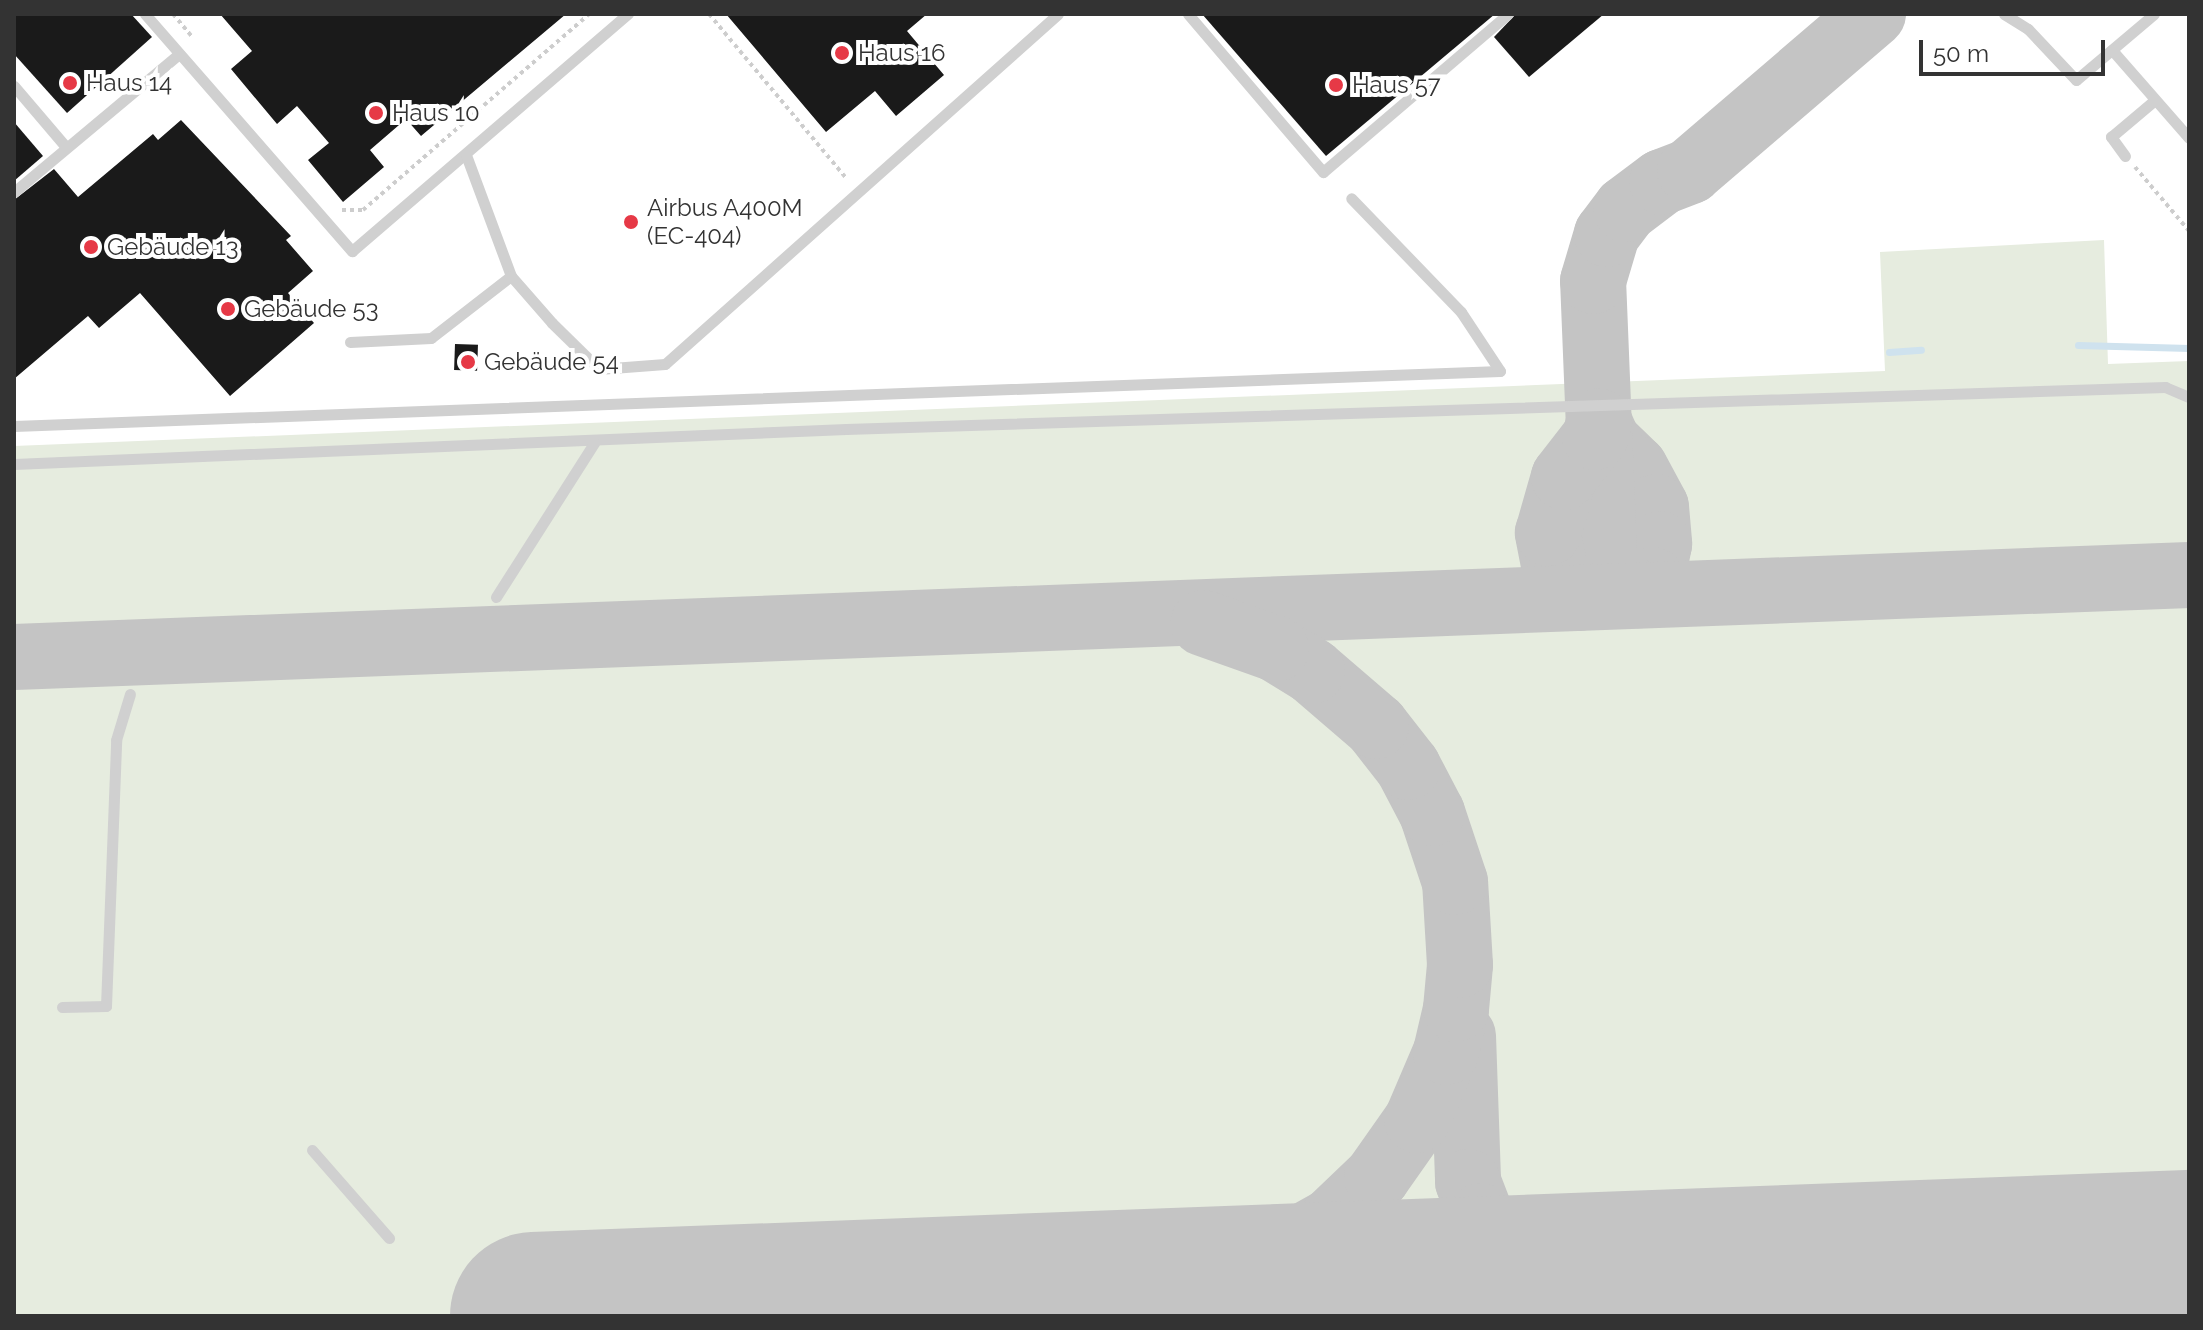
<!DOCTYPE html>
<html>
<head>
<meta charset="utf-8">
<style>
	body { margin:0 }
	#map { position:relative; width:2203px; height:1330px; overflow:hidden; background:#fff; font-family:Raleway,sans-serif }
	div>[style] { position:absolute }
	[style*='--x'] { left:calc(var(--x)*1px); top:calc(var(--y)*1px); width:calc(var(--w)*1px); rotate:calc(var(--a)*1deg) }
	.green>* { inset:0; background:#e6ecdf }
	.stream>* { height:7px; margin:-3.5px; padding:0 3.5px; transform-origin:3.5px; border-radius:3.5px; background:#cfe2ee }
	.taxiway>* { height:66px; margin:-33px; padding:0 33px; transform-origin:33px; border-radius:33px; background:#c4c4c4 }
	.runway>* { height:168px; margin:-84px; padding:0 84px; transform-origin:84px; border-radius:84px; background:#c4c4c4 }
	.building>* { inset:0; background:#1a1a1a; transform-origin:0 0 }
	.path>* { height:4px; margin-top:-2px; transform-origin:0; background:repeating-linear-gradient(90deg,#cdcdcd 0 4px,transparent 0 8px) }
	.lane>* { height:11px; margin:-5.5px; padding:0 5.5px; transform-origin:5.5px; border-radius:5.5px; background:#d0d0d0 }
	.dots>* { width:22px; height:22px; translate:-50% -50%; box-sizing:border-box; border:4px solid #fff; border-radius:50% }
	span { translate:-50% -50%; white-space:nowrap; text-align:center; line-height:1.15; -webkit-text-stroke:8px #fff; paint-order:stroke }
	.poi-label { font-size:24px; color:#333 }
	.left { translate:0 -50%; text-align:left }
	.frame { position:absolute; inset:0; border:16px solid #333; pointer-events:none }
	.scale { position:absolute; left:1919px; top:40px; width:186px; height:36px; box-sizing:border-box; border:4px solid #333; border-top:0; padding-left:10px; font-size:24px; line-height:28px; white-space:nowrap; color:#333; -webkit-text-stroke:6px #fff; paint-order:stroke }
</style>
</head>
<body>
<div id="map">
	<div class="green">
		<div style="clip-path:polygon(2104px 240px,2108px 364px,2189px 361px,2189px 1316px,14px 1316px,14px 446px,1885px 371px,1880px 252px)"></div>
	</div>
	<div class="stream">
		<div style="--x:2078;--y:345;--w:111;--a:1.5"></div>
		<div style="--x:1889;--y:352;--w:32;--a:-4"></div>
	</div>
	<div class="taxiway">
		<div style="--x:1599;--y:422;--w:22;--a:66"></div>
		<div style="--x:1608;--y:442;--w:37;--a:44"></div>
		<div style="--x:1635;--y:468;--w:44;--a:61.7"></div>
		<div style="--x:1656;--y:507;--w:37;--a:85"></div>
		<div style="--x:1659;--y:544;--w:37;--a:101"></div>
		<div style="--x:1652;--y:580;--w:21;--a:133"></div>
		<div style="--x:1643;--y:595;--w:20;--a:-156"></div>
		<div style="--x:1625;--y:587;--w:40;--a:-122"></div>
		<div style="--x:1604;--y:553;--w:272;--a:-92.3"></div>
		<div style="--x:1593;--y:281;--w:49;--a:-73.4"></div>
		<div style="--x:1607;--y:234;--w:31;--a:-53"></div>
		<div style="--x:1626;--y:209;--w:45;--a:-36.9"></div>
		<div style="--x:1662;--y:182;--w:30;--a:-21"></div>
		<div style="--x:1690;--y:171;--w:241;--a:-40.6"></div>
		<div style="--x:1579;--y:598;--w:37;--a:-131"></div>
		<div style="--x:1555;--y:570;--w:38;--a:-101"></div>
		<div style="--x:1548;--y:533;--w:58;--a:-74.1"></div>
		<div style="--x:1564;--y:477;--w:51;--a:-52.2"></div>
		<div style="--x:1595;--y:437;--w:16;--a:-75"></div>
		<div style="--x:14;--y:657;--w:2177;--a:-2.16"></div>
		<div style="--x:1463;--y:1036;--w:146;--a:88"></div>
		<div style="--x:1468;--y:1182;--w:36;--a:69"></div>
		<div style="--x:1481;--y:1216;--w:22;--a:58"></div>
		<div style="--x:1493;--y:1235;--w:35;--a:41"></div>
		<div style="--x:1519;--y:1258;--w:80;--a:13"></div>
		<div style="--x:1115;--y:1294;--w:76;--a:-7.6"></div>
		<div style="--x:1190;--y:1284;--w:61;--a:-16.1"></div>
		<div style="--x:1249;--y:1267;--w:94;--a:-29.3"></div>
		<div style="--x:1331;--y:1221;--w:64;--a:-43.7"></div>
		<div style="--x:1377;--y:1177;--w:70;--a:-54.9"></div>
		<div style="--x:1417;--y:1120;--w:74;--a:-66.9"></div>
		<div style="--x:1446;--y:1052;--w:44;--a:-76.9"></div>
		<div style="--x:1456;--y:1009;--w:44;--a:-84.8"></div>
		<div style="--x:1460;--y:965;--w:83;--a:-93.4"></div>
		<div style="--x:1455;--y:882;--w:73;--a:-108.4"></div>
		<div style="--x:1432;--y:813;--w:52;--a:-117.6"></div>
		<div style="--x:1408;--y:767;--w:52;--a:-128"></div>
		<div style="--x:1376;--y:726;--w:84;--a:-139.3"></div>
		<div style="--x:1312;--y:671;--w:42;--a:-148.6"></div>
		<div style="--x:1276;--y:649;--w:77;--a:-160.4"></div>
	</div>
	<div class="runway">
		<div style="--x:534;--y:1316;--w:1656;--a:-2.15"></div>
	</div>
	<div class="building">
		<div style="clip-path:polygon(14px 14px,131px 14px,152px 37px,67px 113px,14px 54px)"></div>
		<div style="clip-path:polygon(220px 14px,566px 14px,421px 136px,406px 119px,370px 150px,384px 167px,343px 202px,308px 160px,329px 143px,297px 106px,277px 124px,231px 69px,252px 51px)"></div>
		<div style="clip-path:polygon(726px 14px,927px 14px,907px 31px,944px 75px,896px 116px,875px 91px,826px 132px)"></div>
		<div style="clip-path:polygon(1202px 14px,1495px 14px,1326px 156px)"></div>
		<div style="clip-path:polygon(1516px 14px,1604px 14px,1529px 77px,1494px 37px)"></div>
		<div style="clip-path:polygon(181px 120px,291px 236px,286px 240px,313px 271px,288px 293px,314px 323px,230px 396px,140px 293px,99px 328px,88px 316px,14px 379px,14px 200px,54px 169px,78px 197px,153px 134px,158px 140px)"></div>
		<div style="clip-path:polygon(14px 122px,43px 156px,14px 181px)"></div>
		<div style="left:455px;top:344px;width:23px;height:26px;rotate:2deg"></div>
	</div>
	<div class="path">
		<div style="--x:173;--y:14;--w:31;--a:50"></div>
		<div style="--x:709;--y:14;--w:214;--a:50.1"></div>
		<div style="--x:2135;--y:167;--w:84;--a:49.8"></div>
		<div style="--x:342;--y:210;--w:21;--a:0"></div>
		<div style="--x:363;--y:210;--w:299;--a:-40.9"></div>
	</div>
	<div class="lane">
		<div style="--x:145;--y:14;--w:315;--a:48.9"></div>
		<div style="--x:352;--y:251;--w:364;--a:-40.7"></div>
		<div style="--x:1188;--y:14;--w:208;--a:49.5"></div>
		<div style="--x:1323;--y:172;--w:243;--a:-40.5"></div>
		<div style="--x:2004;--y:14;--w:28;--a:32"></div>
		<div style="--x:2028;--y:29;--w:70;--a:46.7"></div>
		<div style="--x:2076;--y:80;--w:102;--a:-40.2"></div>
		<div style="--x:2112;--y:50;--w:117;--a:48.8"></div>
		<div style="--x:14;--y:86;--w:80;--a:49.6"></div>
		<div style="--x:466;--y:155;--w:129;--a:69.6"></div>
		<div style="--x:511;--y:276;--w:62;--a:48.9"></div>
		<div style="--x:552;--y:323;--w:66;--a:44.4"></div>
		<div style="--x:599;--y:369;--w:66;--a:-4.3"></div>
		<div style="--x:665;--y:364;--w:526;--a:-41.69"></div>
		<div style="--x:2125;--y:156;--w:24;--a:-126"></div>
		<div style="--x:2111;--y:137;--w:57;--a:-40.1"></div>
		<div style="--x:14;--y:192;--w:215;--a:-39.9"></div>
		<div style="--x:350;--y:342;--w:81;--a:-2.8"></div>
		<div style="--x:431;--y:338;--w:101;--a:-37.8"></div>
		<div style="--x:14;--y:426;--w:1487;--a:-2.12"></div>
		<div style="--x:1500;--y:371;--w:71;--a:-123.5"></div>
		<div style="--x:1461;--y:312;--w:158;--a:-134"></div>
		<div style="--x:14;--y:464;--w:833;--a:-2.41"></div>
		<div style="--x:846;--y:429;--w:1320;--a:-1.82"></div>
		<div style="--x:2165;--y:387;--w:26;--a:23"></div>
		<div style="--x:496;--y:597;--w:183;--a:-57.5"></div>
		<div style="--x:62;--y:1007;--w:44;--a:-1.3"></div>
		<div style="--x:106;--y:1006;--w:266;--a:-87.8"></div>
		<div style="--x:116;--y:740;--w:48;--a:-73.1"></div>
		<div style="--x:312;--y:1150;--w:117;--a:48.8"></div>
	</div>
	<div class="dots">
		<div style="left:842px;top:53px;background:#e63946"></div>
		<div style="left:70px;top:83px;background:#e63946"></div>
		<div style="left:1336px;top:85px;background:#e63946"></div>
		<div style="left:376px;top:113px;background:#e63946"></div>
		<div style="left:631px;top:222px;background:#e63946"></div>
		<div style="left:91px;top:247px;background:#e63946"></div>
		<div style="left:228px;top:309px;background:#e63946"></div>
		<div style="left:468px;top:362px;background:#e63946"></div>
	</div>
	<div class="poi-label">
		<span class="left" style="left:858px;top:53px">Haus 16</span>
		<span class="left" style="left:86px;top:83px">Haus 14</span>
		<span class="left" style="left:1352px;top:85px">Haus 57</span>
		<span class="left" style="left:392px;top:113px">Haus 10</span>
		<span class="left" style="left:647px;top:222px">Airbus A400M<br>(EC-404)</span>
		<span class="left" style="left:107px;top:247px">Gebäude 13</span>
		<span class="left" style="left:244px;top:309px">Gebäude 53</span>
		<span class="left" style="left:484px;top:362px">Gebäude 54</span>
	</div>
	<div class="frame"></div>
	<div class="scale">50 m</div>
</div>
</body>
</html>
